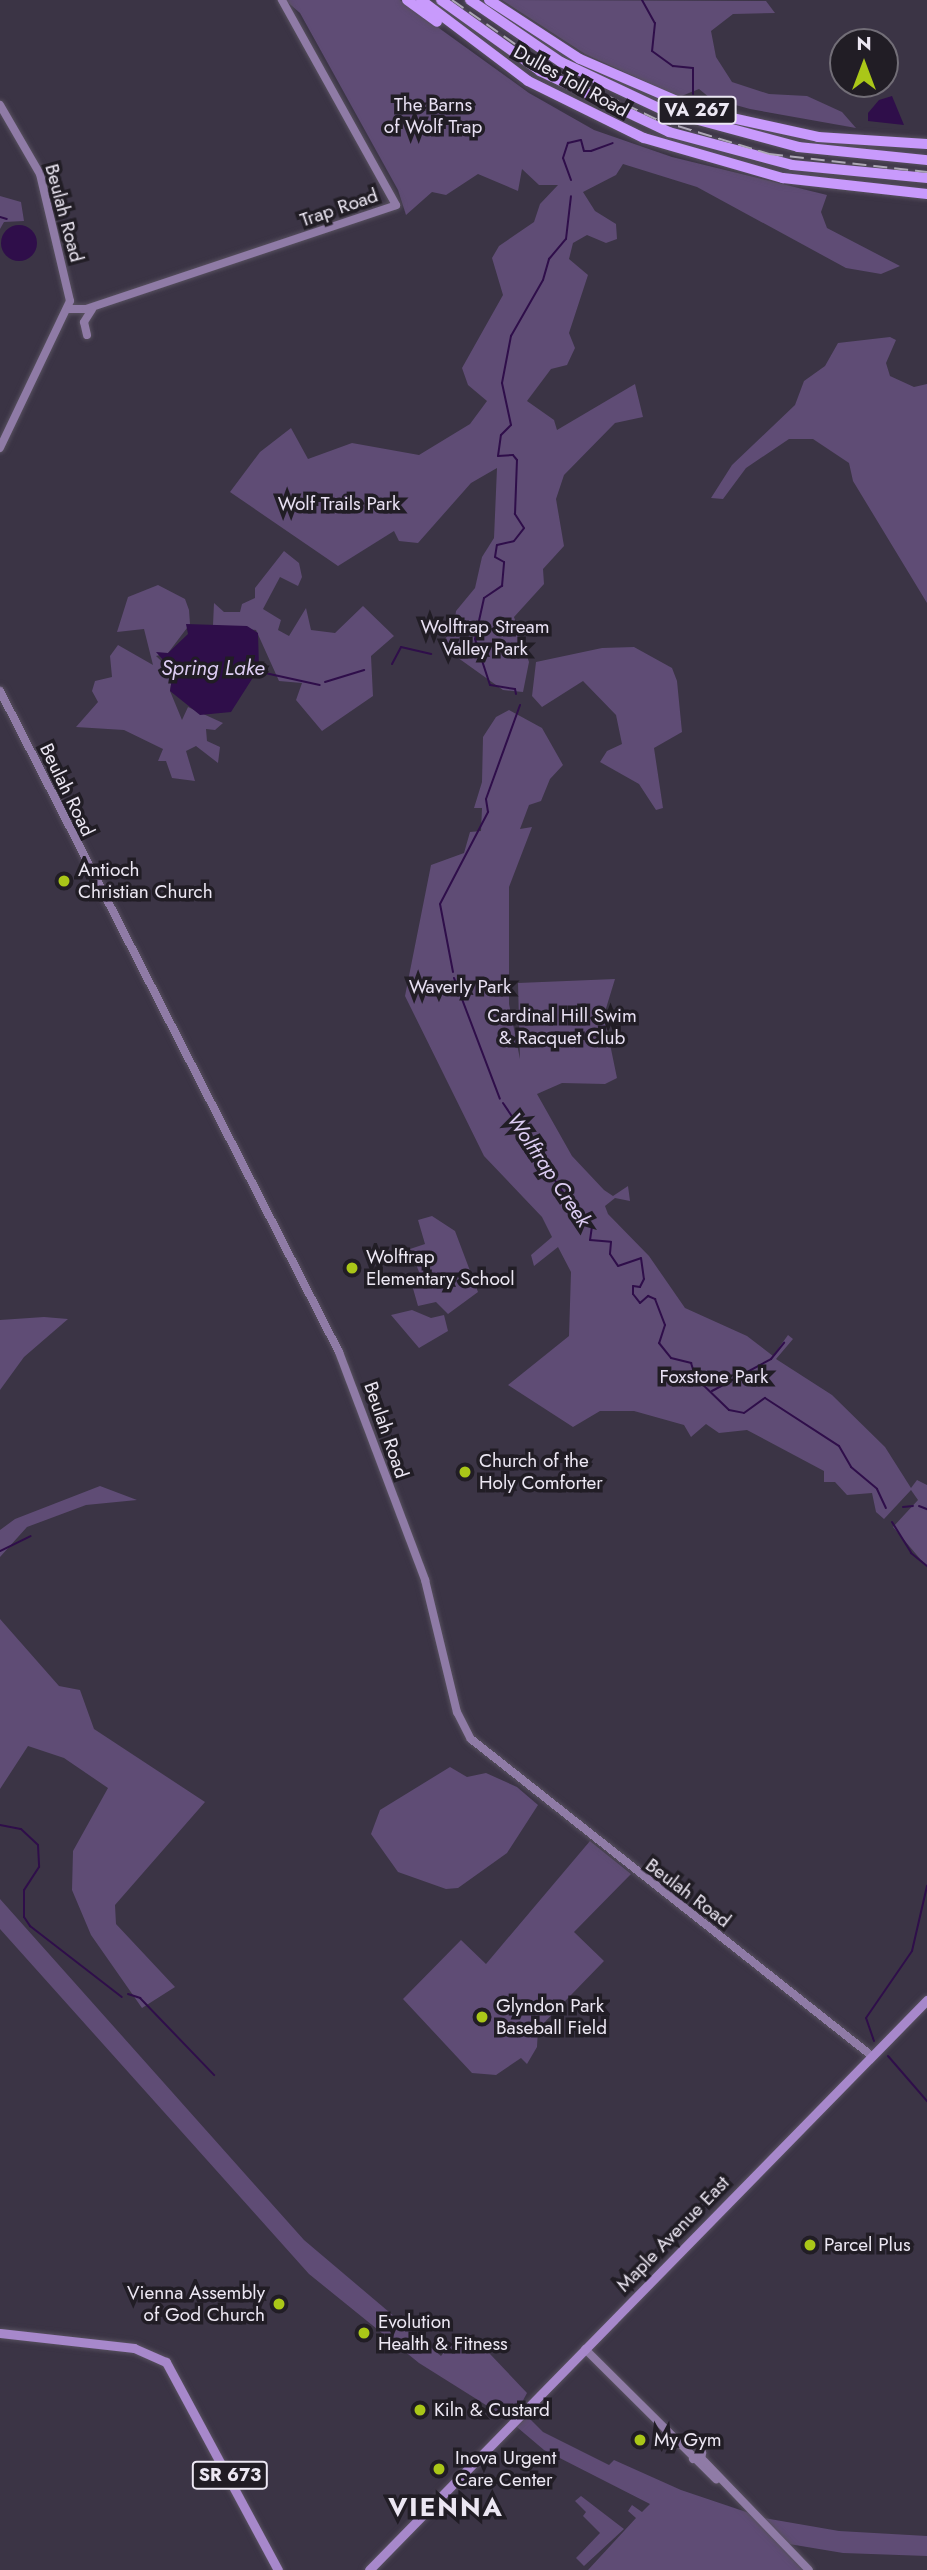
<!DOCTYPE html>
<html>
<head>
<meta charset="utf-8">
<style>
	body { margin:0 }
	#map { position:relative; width:927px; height:2570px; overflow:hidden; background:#3b3445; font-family:Jost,sans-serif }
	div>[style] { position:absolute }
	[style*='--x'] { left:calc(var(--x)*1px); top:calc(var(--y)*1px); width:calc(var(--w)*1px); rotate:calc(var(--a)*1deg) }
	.green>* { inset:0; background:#5f4c75 }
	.water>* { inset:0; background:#2f0e4a }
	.round { border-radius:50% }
	.stream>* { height:2px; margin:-1px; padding:0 1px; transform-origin:1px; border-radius:1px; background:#2f0e4a }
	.roads { filter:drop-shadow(0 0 2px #57505f) drop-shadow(0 0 2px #57505f) }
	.secondary>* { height:8px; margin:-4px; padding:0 4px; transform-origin:4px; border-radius:4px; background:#8f7ba6 }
	.primary>* { height:9px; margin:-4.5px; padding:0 4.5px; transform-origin:4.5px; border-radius:4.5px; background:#a788cb }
	.motorway>* { height:10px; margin:-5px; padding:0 5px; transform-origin:5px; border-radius:5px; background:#c89afc }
	.rail>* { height:2px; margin-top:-1px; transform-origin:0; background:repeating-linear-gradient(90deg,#ada7b5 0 14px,transparent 0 21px) }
	.dots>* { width:19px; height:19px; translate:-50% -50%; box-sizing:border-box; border:4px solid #211d25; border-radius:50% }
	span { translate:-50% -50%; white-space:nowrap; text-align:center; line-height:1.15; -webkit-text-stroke:7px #211d25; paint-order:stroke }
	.shield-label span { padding:2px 5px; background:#211d25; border:2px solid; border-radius:5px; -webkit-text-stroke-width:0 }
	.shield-label { font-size:18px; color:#ece7f3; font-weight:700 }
	.street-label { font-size:19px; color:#ece7f3 }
	.park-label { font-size:19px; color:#e8e0f3 }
	.poi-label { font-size:19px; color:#ece7f3 }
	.left { translate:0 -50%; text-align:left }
	.right { translate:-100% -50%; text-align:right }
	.water-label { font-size:21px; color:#ddcdf3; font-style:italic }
	.district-label { font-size:26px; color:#ece7f3; font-weight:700; letter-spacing:2px }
	.north { position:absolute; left:829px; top:28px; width:70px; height:70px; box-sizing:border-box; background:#211d25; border:2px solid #726e77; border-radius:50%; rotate:0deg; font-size:19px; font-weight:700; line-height:28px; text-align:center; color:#ece7f3 }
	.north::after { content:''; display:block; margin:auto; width:24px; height:32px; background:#aac718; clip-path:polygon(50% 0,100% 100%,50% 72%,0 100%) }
</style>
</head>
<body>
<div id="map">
	<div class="green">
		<div style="clip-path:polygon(285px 0,400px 0,529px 93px,594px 130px,672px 157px,827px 195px,821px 212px,827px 228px,900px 266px,881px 274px,846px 268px,697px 187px,623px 164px,616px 175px,583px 192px,595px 211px,616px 224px,617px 239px,606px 243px,587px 235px,573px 243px,569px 259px,588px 275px,569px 333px,575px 348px,567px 365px,551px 369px,527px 401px,554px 420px,557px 430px,635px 384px,643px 417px,615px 423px,564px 475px,556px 499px,564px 546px,543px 569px,544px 584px,514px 617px,529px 662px,523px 692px,503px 690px,440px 645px,454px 628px,456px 611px,475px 588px,482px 557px,494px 538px,497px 468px,471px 483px,418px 543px,399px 541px,394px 531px,338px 566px,230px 492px,260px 452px,291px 428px,308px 459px,352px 443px,419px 455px,470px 424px,487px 401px,468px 385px,462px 368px,503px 295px,492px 258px,499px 246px,534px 222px,540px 204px,558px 185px,539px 185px,522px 169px,518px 191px,478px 174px,446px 195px,432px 192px,406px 215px,398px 190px,300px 13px)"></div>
		<div style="clip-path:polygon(502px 0,766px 1px,775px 13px,733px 14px,711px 31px,716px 57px,732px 82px,769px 94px,807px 96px,842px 112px,856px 128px,750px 109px,710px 98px,699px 89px,679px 97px,585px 54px)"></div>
		<div style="clip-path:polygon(0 196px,21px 202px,24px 221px,4px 222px,0 229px)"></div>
		<div style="clip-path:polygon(890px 337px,896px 340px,886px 363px,890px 376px,914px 387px,927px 384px,927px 603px,853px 481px,849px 463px,813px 439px,789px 439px,746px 468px,723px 499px,711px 498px,732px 465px,795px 405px,804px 381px,825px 366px,838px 343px)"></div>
		<div style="clip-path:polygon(284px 551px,299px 563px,302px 577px,298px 586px,280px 577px,263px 609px,281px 620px,278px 630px,289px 636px,306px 608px,311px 630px,335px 633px,363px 606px,394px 636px,371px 656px,373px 696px,322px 731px,296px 700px,302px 683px,279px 681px,256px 630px,213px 625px,214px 603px,224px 612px,240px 612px,242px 604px,255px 598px,255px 588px)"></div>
		<div style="clip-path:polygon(158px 585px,185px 599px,189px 610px,190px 624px,168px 653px,156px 656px,173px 672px,170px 691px,182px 720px,188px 707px,223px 723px,215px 730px,206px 729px,207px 741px,220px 747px,218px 763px,196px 746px,186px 751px,195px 781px,172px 778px,166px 761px,158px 761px,163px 749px,124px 730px,76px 727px,98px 702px,92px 691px,95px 681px,112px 677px,110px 656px,118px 645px,153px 665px,144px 629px,117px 632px,128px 597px)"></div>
		<div style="clip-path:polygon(634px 647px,672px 668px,677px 681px,682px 732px,654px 748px,663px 808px,656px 810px,639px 784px,600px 762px,607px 751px,622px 744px,616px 715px,583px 681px,542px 707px,532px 696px,536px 662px,602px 648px)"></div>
		<div style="clip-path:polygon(509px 710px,542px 728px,563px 765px,550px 779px,541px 801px,529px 805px,520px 829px,532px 827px,509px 887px,509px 1004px,520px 1059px,518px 983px,615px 979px,604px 1015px,617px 1078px,605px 1084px,562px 1083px,537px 1094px,572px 1156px,604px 1190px,613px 1196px,628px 1186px,630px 1201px,615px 1198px,605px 1206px,608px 1214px,649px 1256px,685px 1308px,747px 1336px,773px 1356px,788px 1335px,793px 1339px,776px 1359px,832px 1395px,885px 1447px,911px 1488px,917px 1480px,927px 1485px,927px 1567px,893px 1527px,918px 1500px,911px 1490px,884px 1519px,876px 1512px,872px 1493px,847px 1495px,835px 1482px,824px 1482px,824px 1471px,747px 1430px,719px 1433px,706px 1424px,691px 1437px,684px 1425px,634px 1411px,600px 1411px,573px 1427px,508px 1385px,569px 1336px,571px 1272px,558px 1247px,534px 1266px,531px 1255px,552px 1237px,542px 1217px,484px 1156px,405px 996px,431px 865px,464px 853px,470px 832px,481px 831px,482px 808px,474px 808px,482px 782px,483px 737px,496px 717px)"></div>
		<div style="clip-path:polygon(432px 1216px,455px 1231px,478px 1292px,448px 1314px,436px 1302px,418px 1306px,412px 1285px,423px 1282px,410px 1249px,425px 1244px,418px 1220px)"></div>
		<div style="clip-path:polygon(412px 1310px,431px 1318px,444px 1315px,448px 1331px,419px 1348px,391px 1315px)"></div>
		<div style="clip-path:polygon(44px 1317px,68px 1319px,24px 1357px,0 1390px,0 1320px)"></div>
		<div style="clip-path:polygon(100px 1486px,137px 1500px,86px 1505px,27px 1527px,0 1557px,0 1530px,15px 1519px)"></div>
		<div style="clip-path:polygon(0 1619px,59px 1686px,80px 1690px,94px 1729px,205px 1802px,115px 1905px,116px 1924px,175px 1987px,142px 2008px,91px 1935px,72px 1890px,73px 1851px,108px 1788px,64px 1758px,28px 1746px,0 1789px)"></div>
		<div style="clip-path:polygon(450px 1767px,467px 1777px,486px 1773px,517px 1787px,538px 1805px,507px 1853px,458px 1888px,446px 1889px,398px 1872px,371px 1834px,380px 1810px)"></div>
		<div style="clip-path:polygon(590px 1841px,631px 1874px,574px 1932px,604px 1961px,538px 2029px,537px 2047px,527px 2064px,521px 2058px,496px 2075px,472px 2073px,403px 1999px,461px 1940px,486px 1964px)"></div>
		<div style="clip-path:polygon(0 1899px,304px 2240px,441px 2356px,456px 2337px,471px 2334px,527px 2393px,519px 2408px,543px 2432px,609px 2465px,614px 2460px,681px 2490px,764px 2518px,839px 2531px,927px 2536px,927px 2556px,843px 2553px,777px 2542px,804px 2570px,588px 2570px,636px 2518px,628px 2511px,632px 2505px,642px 2512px,650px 2504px,544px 2450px,505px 2417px,419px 2363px,309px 2274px,0 1929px)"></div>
		<div style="clip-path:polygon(581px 2496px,624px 2529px,584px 2566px,576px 2558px,600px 2533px,583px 2516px,586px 2512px,575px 2501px)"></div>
	</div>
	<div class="water">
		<div style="clip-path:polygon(892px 96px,904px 125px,868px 121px,868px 113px,879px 100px)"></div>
		<div class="round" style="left:1px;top:225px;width:36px;height:36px"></div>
		<div style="clip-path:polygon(186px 624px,247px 626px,258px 633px,259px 668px,231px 712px,200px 715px,170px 691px,173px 671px,156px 652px,168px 653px,188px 634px)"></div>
	</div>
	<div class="stream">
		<div style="--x:642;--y:0;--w:26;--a:61"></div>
		<div style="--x:655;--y:23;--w:28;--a:96"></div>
		<div style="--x:652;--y:51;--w:26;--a:36"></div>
		<div style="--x:673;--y:66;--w:20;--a:6"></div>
		<div style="--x:693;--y:68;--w:26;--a:90"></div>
		<div style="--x:571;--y:180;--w:23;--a:-110"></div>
		<div style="--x:563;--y:158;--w:16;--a:-72"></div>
		<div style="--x:568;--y:143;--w:13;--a:-13"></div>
		<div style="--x:581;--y:140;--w:11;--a:75"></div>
		<div style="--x:584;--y:151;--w:7;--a:0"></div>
		<div style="--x:591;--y:151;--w:23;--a:-20"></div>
		<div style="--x:0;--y:217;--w:7;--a:16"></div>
		<div style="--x:444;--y:646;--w:14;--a:-4"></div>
		<div style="--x:458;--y:645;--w:13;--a:48"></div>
		<div style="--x:467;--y:655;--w:15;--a:-42"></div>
		<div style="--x:392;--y:664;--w:19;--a:-62"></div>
		<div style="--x:401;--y:647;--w:31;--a:13"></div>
		<div style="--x:265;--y:673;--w:56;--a:12.3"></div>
		<div style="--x:325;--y:682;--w:41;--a:-17.1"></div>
		<div style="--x:516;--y:694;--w:5;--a:-101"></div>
		<div style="--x:515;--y:689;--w:25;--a:-171"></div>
		<div style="--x:490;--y:685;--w:48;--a:-108.1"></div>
		<div style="--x:475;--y:639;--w:42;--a:-77.6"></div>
		<div style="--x:484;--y:598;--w:22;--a:-34"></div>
		<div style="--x:502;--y:586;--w:24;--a:-85"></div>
		<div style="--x:504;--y:562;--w:10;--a:-151"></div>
		<div style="--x:495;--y:557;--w:12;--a:-81"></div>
		<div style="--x:497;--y:545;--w:17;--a:-13"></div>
		<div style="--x:514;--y:541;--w:16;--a:-52"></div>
		<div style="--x:524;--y:528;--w:17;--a:-123"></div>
		<div style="--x:515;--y:514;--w:54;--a:-87.9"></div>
		<div style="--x:517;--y:460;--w:6;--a:-129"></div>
		<div style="--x:513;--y:455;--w:15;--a:176"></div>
		<div style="--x:498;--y:456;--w:21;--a:-82"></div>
		<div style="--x:501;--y:435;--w:14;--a:-45"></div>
		<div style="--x:511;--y:425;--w:43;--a:-102.1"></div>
		<div style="--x:502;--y:383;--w:48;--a:-79.2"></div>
		<div style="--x:511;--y:336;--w:64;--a:-60.3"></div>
		<div style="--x:543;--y:280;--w:22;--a:-74"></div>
		<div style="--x:549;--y:259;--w:26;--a:-50"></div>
		<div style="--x:566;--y:239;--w:43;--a:-83.4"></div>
		<div style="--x:453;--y:972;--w:69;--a:-100.8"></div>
		<div style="--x:440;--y:904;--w:104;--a:-62.4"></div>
		<div style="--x:488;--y:812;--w:13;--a:-99"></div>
		<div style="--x:486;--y:799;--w:100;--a:-70.1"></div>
		<div style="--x:454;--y:978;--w:129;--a:69.2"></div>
		<div style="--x:503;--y:1103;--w:136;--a:56.1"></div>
		<div style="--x:579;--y:1216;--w:16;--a:38"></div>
		<div style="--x:592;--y:1226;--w:14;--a:98"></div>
		<div style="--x:590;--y:1240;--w:21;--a:5"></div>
		<div style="--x:611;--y:1242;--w:12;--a:95"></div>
		<div style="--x:610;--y:1254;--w:14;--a:56"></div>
		<div style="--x:618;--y:1266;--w:24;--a:-19"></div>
		<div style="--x:641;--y:1258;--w:21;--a:82"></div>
		<div style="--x:644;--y:1279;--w:9;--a:117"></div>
		<div style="--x:640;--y:1287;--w:7;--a:-172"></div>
		<div style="--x:633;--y:1286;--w:8;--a:90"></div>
		<div style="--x:633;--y:1294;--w:11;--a:52"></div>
		<div style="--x:640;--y:1303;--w:11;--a:-41"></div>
		<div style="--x:648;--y:1296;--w:8;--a:23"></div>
		<div style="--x:655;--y:1299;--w:28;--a:69"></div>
		<div style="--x:665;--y:1325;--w:19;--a:108"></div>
		<div style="--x:659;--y:1343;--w:19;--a:51"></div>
		<div style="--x:671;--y:1358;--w:21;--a:14"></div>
		<div style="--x:691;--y:1363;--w:16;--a:72"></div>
		<div style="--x:696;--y:1378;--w:46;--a:44.1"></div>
		<div style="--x:729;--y:1410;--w:15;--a:11"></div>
		<div style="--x:744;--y:1413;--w:26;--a:-36"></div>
		<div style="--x:765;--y:1398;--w:88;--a:33"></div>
		<div style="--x:839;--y:1446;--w:24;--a:60"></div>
		<div style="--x:851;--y:1467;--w:34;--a:40"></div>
		<div style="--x:877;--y:1489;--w:21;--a:65"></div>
		<div style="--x:712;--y:1391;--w:67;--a:-28.5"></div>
		<div style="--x:771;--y:1359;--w:21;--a:-51"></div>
		<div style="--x:919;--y:1506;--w:9;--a:21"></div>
		<div style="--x:903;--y:1507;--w:10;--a:-6"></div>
		<div style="--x:892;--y:1522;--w:36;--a:58"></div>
		<div style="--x:911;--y:1553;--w:21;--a:39"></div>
		<div style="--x:0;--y:1551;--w:34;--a:-26"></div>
		<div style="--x:0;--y:1825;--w:21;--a:11"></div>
		<div style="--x:21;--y:1829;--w:23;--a:43"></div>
		<div style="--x:38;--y:1845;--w:22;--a:87"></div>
		<div style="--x:39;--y:1867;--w:27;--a:123"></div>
		<div style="--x:24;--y:1890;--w:27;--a:90"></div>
		<div style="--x:24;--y:1917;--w:11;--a:56"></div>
		<div style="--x:30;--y:1926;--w:116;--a:37.7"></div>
		<div style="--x:128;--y:1994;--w:13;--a:18"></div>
		<div style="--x:140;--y:1998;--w:107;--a:46.1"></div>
		<div style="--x:874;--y:2041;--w:24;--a:-109"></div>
		<div style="--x:866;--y:2018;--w:81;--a:-55.5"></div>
		<div style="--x:912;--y:1951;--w:67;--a:-77"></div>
		<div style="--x:888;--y:2056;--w:60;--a:49.1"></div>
	</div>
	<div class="roads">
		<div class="secondary">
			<div style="--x:0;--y:105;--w:80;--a:59.9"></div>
			<div style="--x:40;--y:174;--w:130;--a:76.7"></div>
			<div style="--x:70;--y:301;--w:163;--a:115.5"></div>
			<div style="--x:69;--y:309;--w:17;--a:0"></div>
			<div style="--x:86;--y:309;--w:327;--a:-18.5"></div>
			<div style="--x:396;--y:205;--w:235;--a:-119.1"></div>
			<div style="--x:87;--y:335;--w:13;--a:-103"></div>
			<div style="--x:84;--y:322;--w:15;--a:-58"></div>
			<div style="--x:0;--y:691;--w:743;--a:62.85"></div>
			<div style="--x:339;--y:1352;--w:244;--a:69.3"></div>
			<div style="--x:425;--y:1580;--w:136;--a:76.4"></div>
			<div style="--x:457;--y:1712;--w:30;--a:63"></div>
			<div style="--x:471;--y:1739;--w:511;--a:38.33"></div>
			<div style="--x:585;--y:2349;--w:185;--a:44.8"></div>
			<div style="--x:693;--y:2459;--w:11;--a:-34"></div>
			<div style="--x:702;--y:2453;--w:10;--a:96"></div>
			<div style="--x:704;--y:2461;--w:151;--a:46.1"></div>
		</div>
		<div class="primary">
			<div style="--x:0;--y:2333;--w:135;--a:6.4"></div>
			<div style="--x:134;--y:2348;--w:35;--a:24"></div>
			<div style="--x:166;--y:2362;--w:236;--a:61.7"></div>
			<div style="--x:369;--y:2570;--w:798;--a:-45.61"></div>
		</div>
		<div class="motorway">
			<div style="--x:407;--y:0;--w:37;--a:36"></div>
			<div style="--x:421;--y:0;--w:134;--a:37.1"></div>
			<div style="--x:528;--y:81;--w:129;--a:26.2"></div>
			<div style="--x:644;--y:138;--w:145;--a:16.1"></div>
			<div style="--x:783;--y:178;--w:145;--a:6.3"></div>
			<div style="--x:441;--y:0;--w:122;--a:35.6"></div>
			<div style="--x:540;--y:71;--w:143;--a:25.3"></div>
			<div style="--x:669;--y:132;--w:127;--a:15"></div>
			<div style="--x:792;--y:165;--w:136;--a:5.5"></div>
			<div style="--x:470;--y:0;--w:110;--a:34.3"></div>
			<div style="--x:561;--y:62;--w:115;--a:25.2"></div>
			<div style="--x:665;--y:111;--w:138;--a:15.1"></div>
			<div style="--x:798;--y:147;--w:130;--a:5.8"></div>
			<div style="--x:489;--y:0;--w:108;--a:33"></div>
			<div style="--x:580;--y:59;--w:131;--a:23.4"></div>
			<div style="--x:700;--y:111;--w:121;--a:12.4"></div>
			<div style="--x:818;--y:137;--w:109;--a:3.7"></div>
		</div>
	</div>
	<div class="rail">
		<div style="--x:452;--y:0;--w:118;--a:35"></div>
		<div style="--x:549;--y:68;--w:121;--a:25.5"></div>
		<div style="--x:658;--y:120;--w:116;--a:17"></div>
		<div style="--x:769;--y:154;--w:159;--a:6.5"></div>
	</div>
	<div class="dots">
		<div style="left:64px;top:881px;background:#aac718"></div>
		<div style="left:352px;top:1268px;background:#aac718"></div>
		<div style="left:465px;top:1472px;background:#aac718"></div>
		<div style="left:482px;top:2017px;background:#aac718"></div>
		<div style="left:810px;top:2245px;background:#aac718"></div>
		<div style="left:279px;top:2304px;background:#aac718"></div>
		<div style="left:364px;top:2333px;background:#aac718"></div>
		<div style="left:420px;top:2410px;background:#aac718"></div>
		<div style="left:640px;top:2440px;background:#aac718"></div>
		<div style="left:439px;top:2469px;background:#aac718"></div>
	</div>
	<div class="shield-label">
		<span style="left:697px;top:110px">VA 267</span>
		<span style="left:230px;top:2475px">SR 673</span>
	</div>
	<div class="street-label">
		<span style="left:571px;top:81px;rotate:29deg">Dulles Toll Road</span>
		<span style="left:339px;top:208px;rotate:-19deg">Trap Road</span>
		<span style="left:64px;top:213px;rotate:75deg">Beulah Road</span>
		<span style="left:67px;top:790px;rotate:64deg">Beulah Road</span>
		<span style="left:386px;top:1430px;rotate:71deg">Beulah Road</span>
		<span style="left:688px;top:1893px;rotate:37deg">Beulah Road</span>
		<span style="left:673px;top:2234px;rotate:-46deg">Maple Avenue East</span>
	</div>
	<div class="park-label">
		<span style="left:433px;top:116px">The Barns<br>of Wolf Trap</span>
		<span style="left:339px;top:504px">Wolf Trails Park</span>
		<span style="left:485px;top:638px">Wolftrap Stream<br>Valley Park</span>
		<span style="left:460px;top:987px">Waverly Park</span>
		<span style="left:562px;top:1027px">Cardinal Hill Swim<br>&amp; Racquet Club</span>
		<span style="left:714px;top:1377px">Foxstone Park</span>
	</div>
	<div class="poi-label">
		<span class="left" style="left:78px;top:881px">Antioch<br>Christian Church</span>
		<span class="left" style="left:366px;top:1268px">Wolftrap<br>Elementary School</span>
		<span class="left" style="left:479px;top:1472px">Church of the<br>Holy Comforter</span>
		<span class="left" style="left:496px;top:2017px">Glyndon Park<br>Baseball Field</span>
		<span class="left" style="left:824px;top:2245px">Parcel Plus</span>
		<span class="right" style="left:265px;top:2304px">Vienna Assembly<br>of God Church</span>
		<span class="left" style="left:378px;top:2333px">Evolution<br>Health &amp; Fitness</span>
		<span class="left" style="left:434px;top:2410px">Kiln &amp; Custard</span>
		<span class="left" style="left:654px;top:2440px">My Gym</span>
		<span class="left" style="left:455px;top:2469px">Inova Urgent<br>Care Center</span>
	</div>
	<div class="water-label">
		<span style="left:213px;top:668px">Spring Lake</span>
		<span style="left:549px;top:1170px;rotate:56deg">Wolftrap Creek</span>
	</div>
	<div class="district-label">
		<span style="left:446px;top:2508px">VIENNA</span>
	</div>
	<div class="north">N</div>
</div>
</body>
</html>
